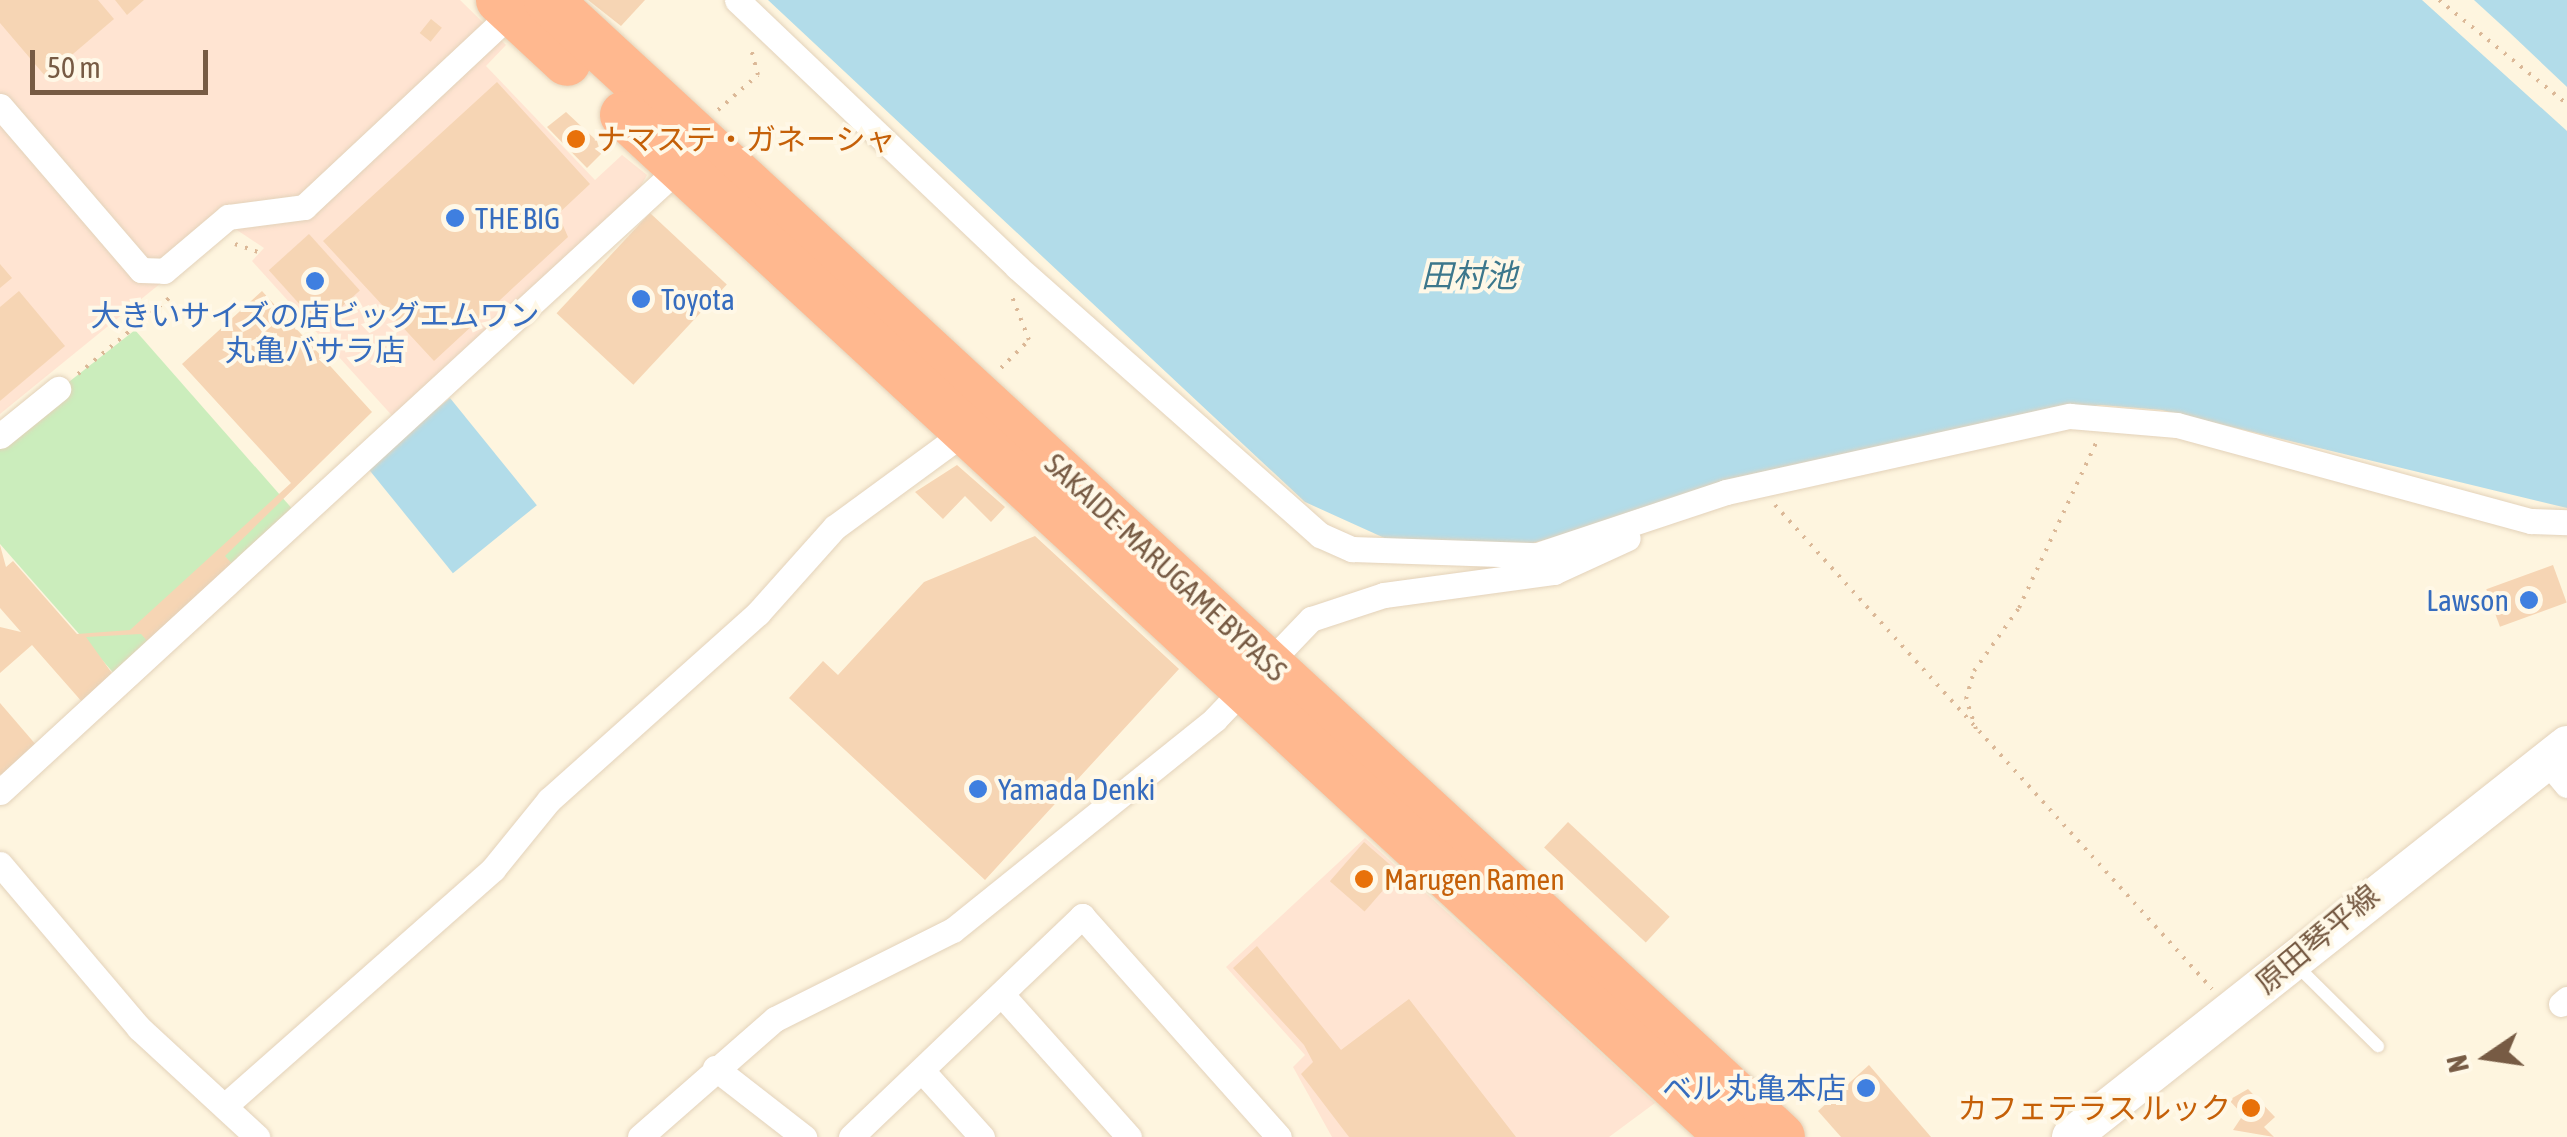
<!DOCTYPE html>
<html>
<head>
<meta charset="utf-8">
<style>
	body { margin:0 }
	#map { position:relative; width:2567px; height:1137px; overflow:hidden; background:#fef5df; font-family:"Asap Condensed","Noto Sans JP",sans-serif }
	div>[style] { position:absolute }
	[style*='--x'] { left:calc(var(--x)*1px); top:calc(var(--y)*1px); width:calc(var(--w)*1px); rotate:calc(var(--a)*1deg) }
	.commercial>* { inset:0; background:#ffe4d2 }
	.green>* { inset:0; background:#cbedbc }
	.water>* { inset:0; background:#b2dce9; transform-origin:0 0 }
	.building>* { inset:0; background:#f6d5b4; transform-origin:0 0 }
	.path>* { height:4px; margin-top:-2px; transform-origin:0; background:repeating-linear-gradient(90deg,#dbb897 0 2.5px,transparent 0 10.5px) }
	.roads { filter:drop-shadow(0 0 2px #e3d2ba) drop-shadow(0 0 2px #e3d2ba) }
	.lane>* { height:12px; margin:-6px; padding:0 6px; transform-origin:6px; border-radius:6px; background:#fff }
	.street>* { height:25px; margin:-12.5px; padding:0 12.5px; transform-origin:12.5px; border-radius:12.5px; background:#fff }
	.secondary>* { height:38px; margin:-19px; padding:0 19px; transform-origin:19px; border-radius:19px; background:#fff }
	.highway>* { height:48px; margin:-24px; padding:0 24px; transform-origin:24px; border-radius:24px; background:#ffb88f }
	.dots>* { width:28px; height:28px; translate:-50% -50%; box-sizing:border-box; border:5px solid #fff8e7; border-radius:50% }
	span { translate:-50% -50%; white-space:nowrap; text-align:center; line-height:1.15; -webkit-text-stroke:8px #fff8e7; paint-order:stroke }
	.food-label { font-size:30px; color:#c56008 }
	.left { translate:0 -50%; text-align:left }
	.right { translate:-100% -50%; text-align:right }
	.shop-label { font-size:30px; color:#366cbe }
	.street-label { font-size:30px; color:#775b44 }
	.water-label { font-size:32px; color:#3c778c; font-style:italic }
	.north { position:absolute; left:2437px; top:1007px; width:100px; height:100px; -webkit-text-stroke:8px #fff8e7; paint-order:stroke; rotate:257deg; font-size:28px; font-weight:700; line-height:40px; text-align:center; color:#775b44 }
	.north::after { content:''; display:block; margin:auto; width:35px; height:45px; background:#775b44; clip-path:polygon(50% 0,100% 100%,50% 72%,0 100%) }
	.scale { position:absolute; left:30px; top:50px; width:178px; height:45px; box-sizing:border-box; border:5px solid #775b44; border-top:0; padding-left:12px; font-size:30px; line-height:35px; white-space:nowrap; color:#775b44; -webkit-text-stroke:8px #fff8e7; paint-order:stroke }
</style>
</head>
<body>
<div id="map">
	<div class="commercial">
		<div style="clip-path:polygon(0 0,460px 0,506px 45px,486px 66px,595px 180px,622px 155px,647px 175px,632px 202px,396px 420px,252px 261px,264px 248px,231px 226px,0 414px)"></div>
		<div style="clip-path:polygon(1365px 838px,1514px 973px,1655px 1103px,1609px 1137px,1332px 1137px,1293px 1067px,1305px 1055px,1226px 967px)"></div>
	</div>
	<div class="green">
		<div style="clip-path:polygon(135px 330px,295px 512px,117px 677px,0 544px,0 436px)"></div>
	</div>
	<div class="water">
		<div style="clip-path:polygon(768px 0,2422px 0,2567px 131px,2567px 508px,2162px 410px,2101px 405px,2041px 412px,1494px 553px,1422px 555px,1305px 502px)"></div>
		<div style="clip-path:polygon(2474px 0,2567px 0,2567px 87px,2509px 32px)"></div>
		<div style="left:450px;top:398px;width:138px;height:108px;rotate:51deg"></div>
	</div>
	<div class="building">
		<div style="clip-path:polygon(0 0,98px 0,114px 19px,46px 77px,0 23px)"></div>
		<div style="clip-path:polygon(115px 0,144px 0,127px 15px)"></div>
		<div style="clip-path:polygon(588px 0,645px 0,621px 26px)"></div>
		<div style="left:431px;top:19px;width:14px;height:18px;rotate:39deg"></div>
		<div style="clip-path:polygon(497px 82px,590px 184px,558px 214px,568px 237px,434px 361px,323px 241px)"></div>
		<div style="clip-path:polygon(566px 112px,597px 141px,601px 154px,587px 168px,547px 127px)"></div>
		<div style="left:650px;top:213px;width:105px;height:137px;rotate:43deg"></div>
		<div style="left:309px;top:234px;width:76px;height:54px;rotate:48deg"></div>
		<div style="clip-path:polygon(0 264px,12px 278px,0 288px)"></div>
		<div style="clip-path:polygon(19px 291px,65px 346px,0 401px,0 307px)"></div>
		<div style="clip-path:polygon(262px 291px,372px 412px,225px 556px,235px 567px,150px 644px,141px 634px,86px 637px,114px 676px,83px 703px,32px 645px,0 673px,0 627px,21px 632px,0 608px,0 545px,6px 567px,13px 561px,77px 634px,130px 630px,291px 483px,182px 364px)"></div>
		<div style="clip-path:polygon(957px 465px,1005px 507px,991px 522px,965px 496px,943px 519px,915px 492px)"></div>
		<div style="clip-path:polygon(1035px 536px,1179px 669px,985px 880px,789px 698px,823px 661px,838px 675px,924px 582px)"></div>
		<div style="left:2553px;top:565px;width:40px;height:71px;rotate:70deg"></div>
		<div style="clip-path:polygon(0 703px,37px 746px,2px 776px,0 774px)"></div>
		<div style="left:1568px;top:822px;width:139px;height:35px;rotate:43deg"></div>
		<div style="left:1364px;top:842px;width:46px;height:52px;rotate:41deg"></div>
		<div style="clip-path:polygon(1257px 946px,1341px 1050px,1409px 999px,1516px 1137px,1349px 1137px,1301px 1074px,1313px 1062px,1304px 1045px,1233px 968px)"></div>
		<div style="clip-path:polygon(1869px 1065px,1931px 1137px,1841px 1137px,1818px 1111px)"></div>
		<div style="clip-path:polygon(2248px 1089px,2275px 1117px,2264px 1127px,2274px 1137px,2233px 1130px,2243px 1115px,2229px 1100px)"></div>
	</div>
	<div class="path">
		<div style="--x:2439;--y:0;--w:165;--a:39.1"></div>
		<div style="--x:718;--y:110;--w:53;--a:-41.2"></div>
		<div style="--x:758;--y:75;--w:27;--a:-105"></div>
		<div style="--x:235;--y:244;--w:24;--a:19"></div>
		<div style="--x:1001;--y:368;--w:40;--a:-45"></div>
		<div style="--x:1029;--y:340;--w:49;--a:-111.4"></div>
		<div style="--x:78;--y:374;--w:125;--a:-39.8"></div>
		<div style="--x:1775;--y:505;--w:652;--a:47.92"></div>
		<div style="--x:1976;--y:729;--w:32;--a:-108"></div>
		<div style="--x:1966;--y:699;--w:29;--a:-74"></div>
		<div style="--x:1974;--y:671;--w:77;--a:-54.5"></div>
		<div style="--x:2019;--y:608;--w:182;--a:-65"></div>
	</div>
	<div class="roads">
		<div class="lane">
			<div style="--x:2295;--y:964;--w:117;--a:44.7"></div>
		</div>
		<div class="street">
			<div style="--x:737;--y:0;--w:387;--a:43.6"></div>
			<div style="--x:1017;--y:267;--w:405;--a:41.5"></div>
			<div style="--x:1320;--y:535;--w:35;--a:24"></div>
			<div style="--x:1352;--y:549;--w:185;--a:1.9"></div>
			<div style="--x:1537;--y:555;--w:199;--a:-18.4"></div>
			<div style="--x:1726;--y:492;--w:352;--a:-12.5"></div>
			<div style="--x:2070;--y:416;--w:107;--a:4.8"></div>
			<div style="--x:2177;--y:425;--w:367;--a:15.2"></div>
			<div style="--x:2531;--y:521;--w:36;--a:2"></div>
			<div style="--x:0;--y:106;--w:216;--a:49.3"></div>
			<div style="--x:141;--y:270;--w:23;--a:2"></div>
			<div style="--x:164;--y:271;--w:84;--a:-40.2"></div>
			<div style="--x:228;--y:217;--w:77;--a:-7.5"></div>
			<div style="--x:304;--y:207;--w:294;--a:-43.1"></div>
			<div style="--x:0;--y:436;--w:75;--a:-39"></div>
			<div style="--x:2545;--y:759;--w:34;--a:50"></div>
			<div style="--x:0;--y:792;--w:924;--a:-42.59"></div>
			<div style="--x:0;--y:864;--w:215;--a:49.7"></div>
			<div style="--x:139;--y:1028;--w:161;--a:42.7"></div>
			<div style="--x:1003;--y:996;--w:189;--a:48.2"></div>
			<div style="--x:2561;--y:1004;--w:8;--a:-40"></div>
			<div style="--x:715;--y:1068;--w:113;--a:37.8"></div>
			<div style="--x:925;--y:1074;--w:85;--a:47.9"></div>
			<div style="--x:229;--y:1102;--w:352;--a:-41.4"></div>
			<div style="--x:493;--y:869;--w:89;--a:-50.9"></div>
			<div style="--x:549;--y:800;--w:280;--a:-41.8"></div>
			<div style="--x:758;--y:613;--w:115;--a:-48.2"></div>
			<div style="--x:835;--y:527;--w:162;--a:-36.2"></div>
			<div style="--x:640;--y:1137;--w:179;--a:-41.2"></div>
			<div style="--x:775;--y:1019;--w:199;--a:-26.6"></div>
			<div style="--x:953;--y:930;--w:336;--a:-38.8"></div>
			<div style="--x:1215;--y:719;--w:139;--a:-46.2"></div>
			<div style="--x:1311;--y:619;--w:77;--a:-18.2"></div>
			<div style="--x:1384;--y:595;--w:172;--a:-7.7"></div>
			<div style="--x:1554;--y:572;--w:81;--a:-24.7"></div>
			<div style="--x:851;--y:1137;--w:320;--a:-43.7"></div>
			<div style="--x:1082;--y:916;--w:296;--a:48.3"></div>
		</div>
		<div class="secondary">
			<div style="--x:2071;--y:1137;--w:632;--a:-38.32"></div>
		</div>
		<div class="highway">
			<div style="--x:500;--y:0;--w:91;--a:42.8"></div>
			<div style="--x:548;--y:0;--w:1677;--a:42.68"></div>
			<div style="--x:624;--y:115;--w:1506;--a:42.74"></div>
		</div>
	</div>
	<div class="dots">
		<div style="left:576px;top:139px;background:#e8710a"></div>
		<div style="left:455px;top:218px;background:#3f7fe0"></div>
		<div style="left:315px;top:281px;background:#3f7fe0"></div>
		<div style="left:641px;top:299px;background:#3f7fe0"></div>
		<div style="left:2529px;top:600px;background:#3f7fe0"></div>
		<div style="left:978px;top:789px;background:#3f7fe0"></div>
		<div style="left:1364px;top:879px;background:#e8710a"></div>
		<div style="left:1866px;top:1088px;background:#3f7fe0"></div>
		<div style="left:2251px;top:1108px;background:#e8710a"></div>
	</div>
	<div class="food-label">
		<span class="left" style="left:596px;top:139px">ナマステ・ガネーシャ</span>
		<span class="left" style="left:1384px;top:879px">Marugen Ramen</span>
		<span class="right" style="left:2231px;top:1108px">カフェテラス ルック</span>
	</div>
	<div class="shop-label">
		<span class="left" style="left:475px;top:218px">THE BIG</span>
		<span class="left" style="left:661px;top:299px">Toyota</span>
		<span style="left:315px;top:332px">大きいサイズの店ビッグエムワン<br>丸亀バサラ店</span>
		<span class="right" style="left:2509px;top:600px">Lawson</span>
		<span class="left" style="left:998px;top:789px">Yamada Denki</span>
		<span class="right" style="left:1846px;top:1088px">ベル 丸亀本店</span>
	</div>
	<div class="street-label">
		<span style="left:1166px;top:567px;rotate:43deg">SAKAIDE-MARUGAME BYPASS</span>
		<span style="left:2317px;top:939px;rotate:-40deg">原田琴平線</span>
	</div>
	<div class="water-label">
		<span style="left:1469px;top:276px">田村池</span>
	</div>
	<div class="north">N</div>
	<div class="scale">50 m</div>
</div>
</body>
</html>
